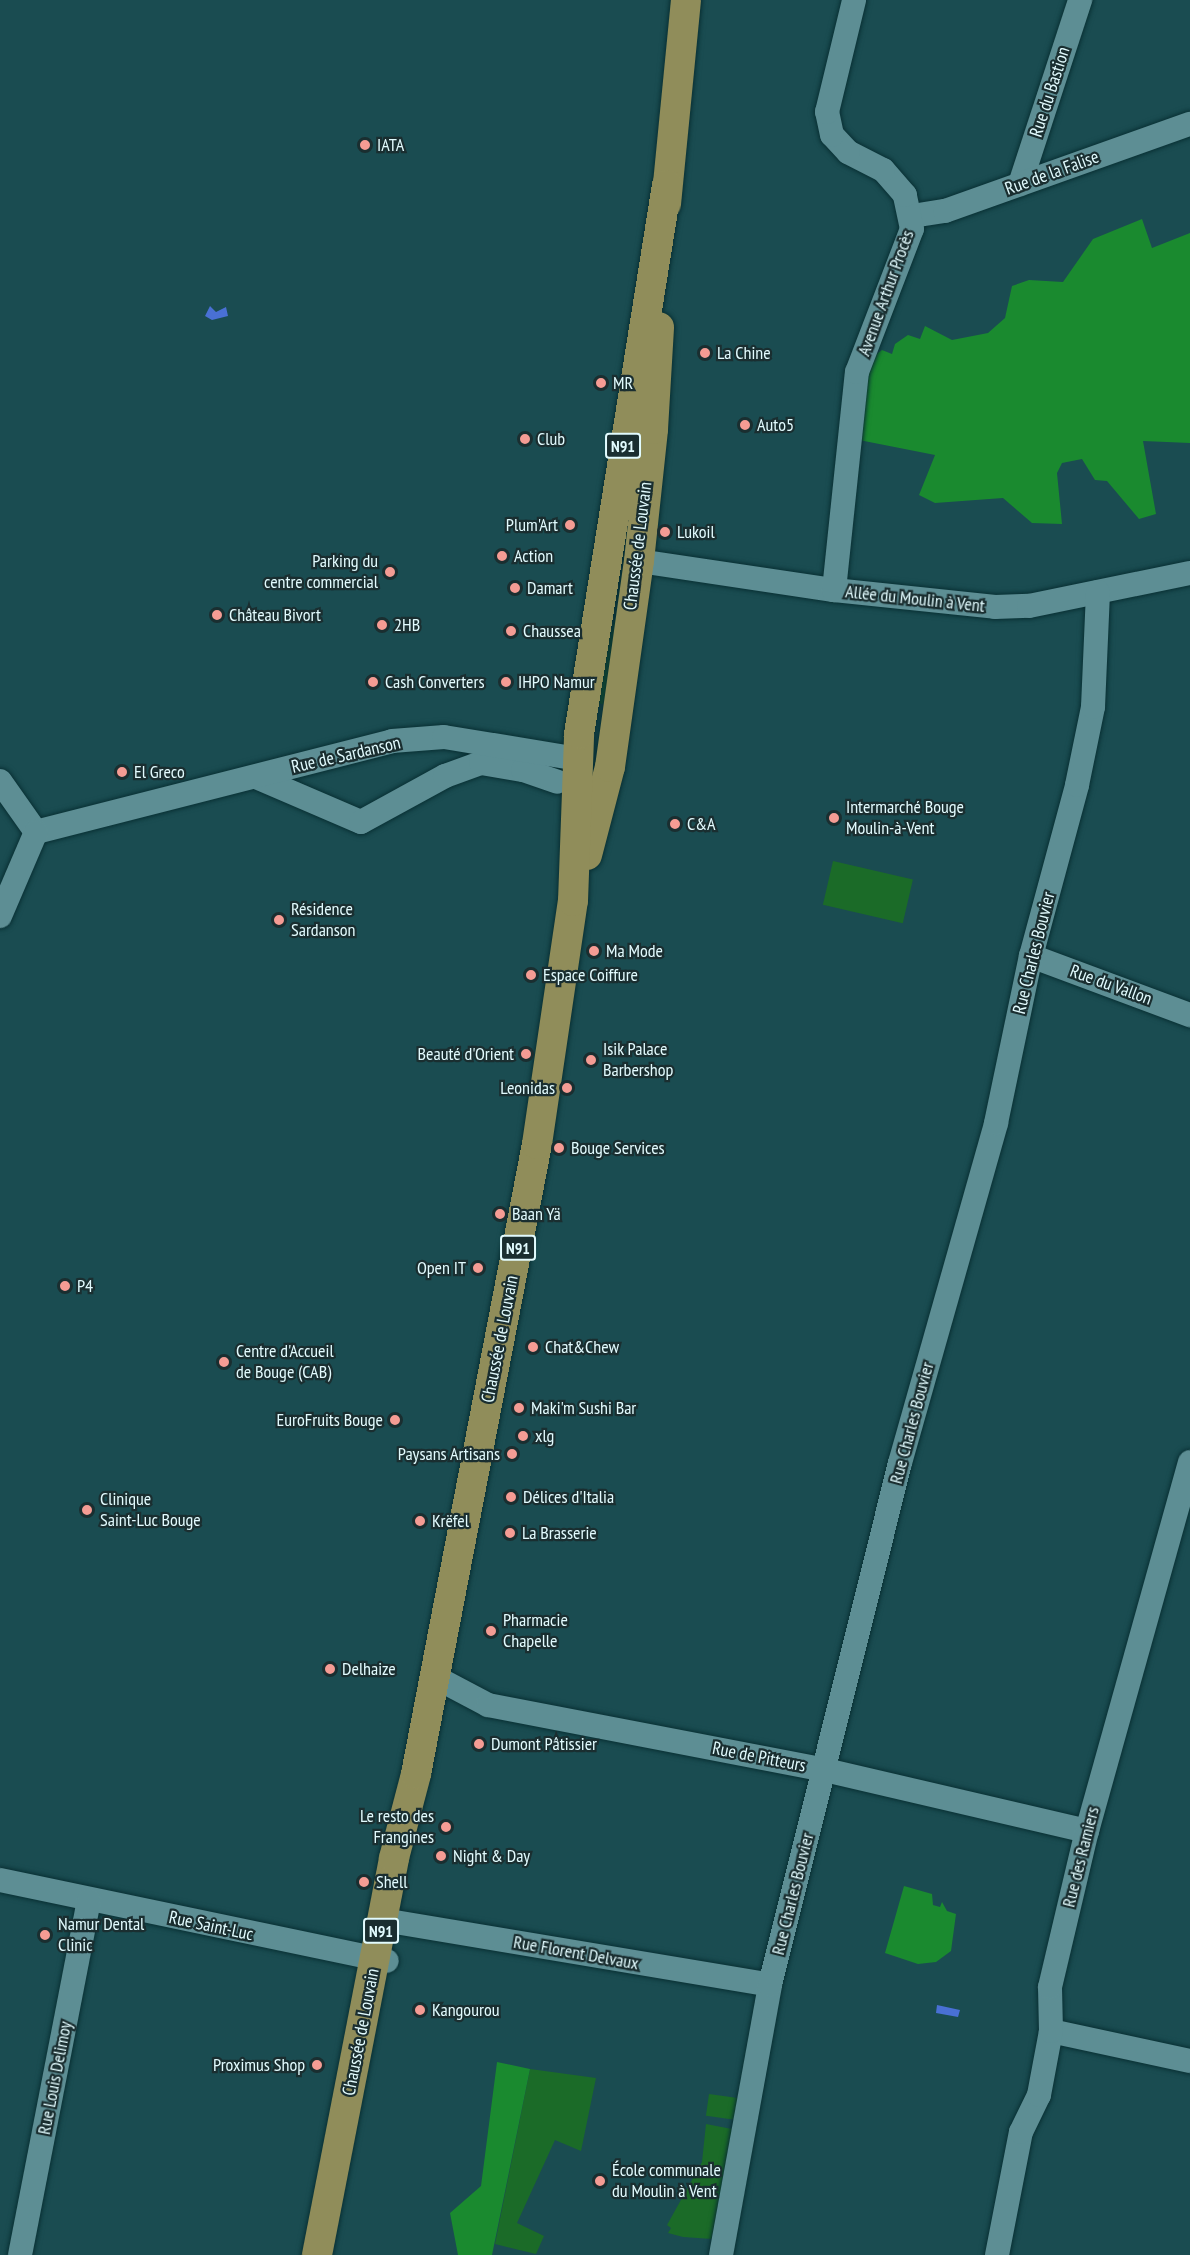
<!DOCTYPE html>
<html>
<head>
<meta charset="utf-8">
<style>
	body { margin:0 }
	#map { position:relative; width:1190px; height:2255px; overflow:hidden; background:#1a4c51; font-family:"PT Sans Narrow",sans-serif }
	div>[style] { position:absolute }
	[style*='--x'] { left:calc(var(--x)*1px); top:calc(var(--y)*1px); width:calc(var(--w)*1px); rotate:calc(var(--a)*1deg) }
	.green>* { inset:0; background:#1b6b28; transform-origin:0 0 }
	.forest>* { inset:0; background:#1a8a2f }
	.water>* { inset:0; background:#4970d4 }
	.roads { filter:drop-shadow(0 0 2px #093034) drop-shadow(0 0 2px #093034) }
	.minor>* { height:24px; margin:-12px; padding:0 12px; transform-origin:12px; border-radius:12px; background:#5d8e94 }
	.major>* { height:30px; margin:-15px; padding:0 15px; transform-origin:15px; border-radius:15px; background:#908d5a }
	.dots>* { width:16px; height:16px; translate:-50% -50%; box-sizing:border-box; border:3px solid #1a2e30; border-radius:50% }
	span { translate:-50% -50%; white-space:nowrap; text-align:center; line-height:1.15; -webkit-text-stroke:4.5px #1a2e30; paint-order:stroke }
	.shield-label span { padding:2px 4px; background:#1a2e30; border:2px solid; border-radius:4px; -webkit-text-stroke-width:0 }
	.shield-label { font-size:16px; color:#e2fbfe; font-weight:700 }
	.street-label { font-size:18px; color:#e2fbfe }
	.poi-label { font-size:18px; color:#e2fbfe }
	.left { translate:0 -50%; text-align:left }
	.right { translate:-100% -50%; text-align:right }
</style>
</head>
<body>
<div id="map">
	<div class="green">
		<div style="clip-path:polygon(624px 587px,607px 694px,603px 704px,595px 703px,603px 641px,610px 637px)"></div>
		<div style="left:833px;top:861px;width:82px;height:45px;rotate:13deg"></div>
		<div style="clip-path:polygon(530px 2069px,596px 2078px,581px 2151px,555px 2140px,517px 2223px,544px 2236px,536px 2254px,495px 2244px)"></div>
		<div style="left:709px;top:2094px;width:29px;height:22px;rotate:8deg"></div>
		<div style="clip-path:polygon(706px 2124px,732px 2129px,712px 2239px,683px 2237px,668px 2233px,671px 2228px,667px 2225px,702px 2162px)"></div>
	</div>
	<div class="forest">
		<div style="clip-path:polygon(1142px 219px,1152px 248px,1190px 233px,1190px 443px,1143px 441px,1156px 514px,1139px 519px,1107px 481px,1095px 480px,1082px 459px,1062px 463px,1057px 473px,1062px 524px,1032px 523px,1003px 498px,935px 503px,919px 495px,935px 455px,859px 440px,871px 358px,882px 350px,892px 354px,895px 344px,908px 335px,920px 339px,925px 326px,952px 340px,988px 333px,1005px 318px,1012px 286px,1029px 280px,1063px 282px,1093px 239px)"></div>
		<div style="clip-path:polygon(904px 1886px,932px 1894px,933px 1905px,940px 1907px,942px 1902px,947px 1911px,956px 1914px,951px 1951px,936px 1962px,918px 1964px,885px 1953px)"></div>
		<div style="clip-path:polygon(497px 2062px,530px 2069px,492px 2255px,458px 2255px,450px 2213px,481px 2186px)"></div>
	</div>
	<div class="water">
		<div style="clip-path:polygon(210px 306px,216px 312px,226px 307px,228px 316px,212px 320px,205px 316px)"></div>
		<div style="clip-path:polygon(937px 2005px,960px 2010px,958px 2017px,936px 2013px)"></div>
	</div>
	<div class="roads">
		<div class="minor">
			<div style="--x:1020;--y:184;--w:194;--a:-71.9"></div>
			<div style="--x:912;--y:216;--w:33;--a:-9"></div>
			<div style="--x:945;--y:211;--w:260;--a:-19.6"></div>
			<div style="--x:639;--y:561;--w:197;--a:8.5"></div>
			<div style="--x:834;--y:590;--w:162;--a:6"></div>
			<div style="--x:995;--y:607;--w:34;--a:-2"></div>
			<div style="--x:1029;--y:606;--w:164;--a:-11.6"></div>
			<div style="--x:834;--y:590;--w:219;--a:-84"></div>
			<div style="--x:857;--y:372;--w:153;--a:-69"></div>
			<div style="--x:912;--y:229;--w:35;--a:-102"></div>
			<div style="--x:905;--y:195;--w:33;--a:-131"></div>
			<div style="--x:883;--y:170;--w:39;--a:-153"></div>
			<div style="--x:848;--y:152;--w:23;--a:-133"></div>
			<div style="--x:832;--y:135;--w:24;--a:-102"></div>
			<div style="--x:827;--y:112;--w:115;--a:-76.4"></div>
			<div style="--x:256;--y:777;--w:114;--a:23.2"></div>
			<div style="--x:361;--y:822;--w:96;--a:-28.7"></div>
			<div style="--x:445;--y:776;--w:38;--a:-20"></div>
			<div style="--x:481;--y:763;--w:43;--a:9.5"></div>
			<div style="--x:523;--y:770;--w:36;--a:19"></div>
			<div style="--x:0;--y:781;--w:62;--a:54.8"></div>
			<div style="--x:36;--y:832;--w:367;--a:-14.3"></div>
			<div style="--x:392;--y:741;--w:52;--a:-4.4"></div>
			<div style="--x:444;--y:737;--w:136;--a:9.3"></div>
			<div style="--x:0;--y:916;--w:91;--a:-66.8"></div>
			<div style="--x:1031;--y:956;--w:170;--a:20.4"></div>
			<div style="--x:435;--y:1677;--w:60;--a:27.8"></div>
			<div style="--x:488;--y:1705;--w:343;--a:10.9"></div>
			<div style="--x:825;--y:1770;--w:269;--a:13.1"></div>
			<div style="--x:0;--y:1880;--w:395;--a:11.8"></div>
			<div style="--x:383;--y:1920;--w:392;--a:9.5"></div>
			<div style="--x:1051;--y:2031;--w:142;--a:12.2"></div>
			<div style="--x:20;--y:2255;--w:361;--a:-79"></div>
			<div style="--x:721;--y:2255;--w:274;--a:-79.7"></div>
			<div style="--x:770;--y:1985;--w:538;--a:-76.02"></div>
			<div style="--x:900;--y:1463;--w:353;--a:-74.2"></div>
			<div style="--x:996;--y:1123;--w:171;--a:-78.2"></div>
			<div style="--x:1031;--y:956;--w:177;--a:-74.9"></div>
			<div style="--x:1077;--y:785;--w:80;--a:-78.4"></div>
			<div style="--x:1093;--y:707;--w:115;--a:-87.5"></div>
			<div style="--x:997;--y:2255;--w:125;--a:-79"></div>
			<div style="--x:1021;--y:2132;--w:41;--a:-64.1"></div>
			<div style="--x:1039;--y:2095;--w:65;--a:-79.4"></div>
			<div style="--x:1051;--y:2031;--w:44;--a:-91.3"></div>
			<div style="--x:1050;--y:1987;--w:160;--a:-76.7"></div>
			<div style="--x:1087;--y:1831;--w:383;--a:-74.4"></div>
		</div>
		<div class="major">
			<div style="--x:666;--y:204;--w:205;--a:-84.4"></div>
			<div style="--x:587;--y:855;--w:91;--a:-75.4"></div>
			<div style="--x:610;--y:767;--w:208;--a:-82"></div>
			<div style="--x:639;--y:561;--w:133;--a:-83.9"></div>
			<div style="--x:653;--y:429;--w:102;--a:-86.6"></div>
			<div style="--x:317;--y:2255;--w:404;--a:-79"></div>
			<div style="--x:394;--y:1858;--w:87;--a:-75.3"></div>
			<div style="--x:416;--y:1774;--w:642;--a:-79.13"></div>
			<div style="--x:537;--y:1144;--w:246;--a:-81.6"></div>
			<div style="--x:573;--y:901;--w:167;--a:-87.9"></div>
			<div style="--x:579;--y:734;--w:556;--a:-80.89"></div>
		</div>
	</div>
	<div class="dots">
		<div style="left:365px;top:145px;background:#f59c94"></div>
		<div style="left:705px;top:353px;background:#f59c94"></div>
		<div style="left:601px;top:383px;background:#f59c94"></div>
		<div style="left:745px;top:425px;background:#f59c94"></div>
		<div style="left:525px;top:439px;background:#f59c94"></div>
		<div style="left:570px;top:525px;background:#f59c94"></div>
		<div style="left:665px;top:532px;background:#f59c94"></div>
		<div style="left:502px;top:556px;background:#f59c94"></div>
		<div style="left:390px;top:572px;background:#f59c94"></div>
		<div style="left:515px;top:588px;background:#f59c94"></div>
		<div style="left:217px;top:615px;background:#f59c94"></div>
		<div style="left:382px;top:625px;background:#f59c94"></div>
		<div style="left:511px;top:631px;background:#f59c94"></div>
		<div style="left:373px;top:682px;background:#f59c94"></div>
		<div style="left:506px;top:682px;background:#f59c94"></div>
		<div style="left:122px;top:772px;background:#f59c94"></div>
		<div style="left:834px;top:818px;background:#f59c94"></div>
		<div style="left:675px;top:824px;background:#f59c94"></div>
		<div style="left:279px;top:920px;background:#f59c94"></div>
		<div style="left:594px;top:951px;background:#f59c94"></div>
		<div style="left:531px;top:975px;background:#f59c94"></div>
		<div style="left:526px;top:1054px;background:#f59c94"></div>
		<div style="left:591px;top:1060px;background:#f59c94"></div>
		<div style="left:567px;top:1088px;background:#f59c94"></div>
		<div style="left:559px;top:1148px;background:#f59c94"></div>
		<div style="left:500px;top:1214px;background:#f59c94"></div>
		<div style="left:478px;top:1268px;background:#f59c94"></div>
		<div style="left:65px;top:1286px;background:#f59c94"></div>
		<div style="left:533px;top:1347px;background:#f59c94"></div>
		<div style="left:224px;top:1362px;background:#f59c94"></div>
		<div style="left:519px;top:1408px;background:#f59c94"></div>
		<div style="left:395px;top:1420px;background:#f59c94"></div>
		<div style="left:523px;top:1436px;background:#f59c94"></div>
		<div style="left:512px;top:1454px;background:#f59c94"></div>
		<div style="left:511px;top:1497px;background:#f59c94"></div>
		<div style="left:87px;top:1510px;background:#f59c94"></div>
		<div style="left:420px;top:1521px;background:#f59c94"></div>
		<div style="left:510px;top:1533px;background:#f59c94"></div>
		<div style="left:491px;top:1631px;background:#f59c94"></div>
		<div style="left:330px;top:1669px;background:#f59c94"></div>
		<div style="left:479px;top:1744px;background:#f59c94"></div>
		<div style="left:446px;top:1827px;background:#f59c94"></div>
		<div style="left:441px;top:1856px;background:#f59c94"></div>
		<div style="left:364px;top:1882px;background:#f59c94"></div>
		<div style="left:45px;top:1935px;background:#f59c94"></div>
		<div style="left:420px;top:2010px;background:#f59c94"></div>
		<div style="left:317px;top:2065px;background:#f59c94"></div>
		<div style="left:600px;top:2181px;background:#f59c94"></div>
	</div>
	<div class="shield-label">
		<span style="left:623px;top:446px">N91</span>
		<span style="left:518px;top:1248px">N91</span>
		<span style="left:381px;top:1931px">N91</span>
	</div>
	<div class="street-label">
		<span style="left:1050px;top:92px;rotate:-72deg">Rue du Bastion</span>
		<span style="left:1052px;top:173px;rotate:-20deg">Rue de la Falise</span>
		<span style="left:886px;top:293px;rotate:-70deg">Avenue Arthur Procès</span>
		<span style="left:638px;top:546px;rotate:-83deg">Chaussée de Louvain</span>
		<span style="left:915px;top:599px;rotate:6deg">Allée du Moulin à Vent</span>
		<span style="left:346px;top:755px;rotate:-13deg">Rue de Sardanson</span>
		<span style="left:1034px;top:953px;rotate:-76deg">Rue Charles Bouvier</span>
		<span style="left:1111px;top:985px;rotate:20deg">Rue du Vallon</span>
		<span style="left:500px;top:1339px;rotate:-79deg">Chaussée de Louvain</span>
		<span style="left:912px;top:1423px;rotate:-75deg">Rue Charles Bouvier</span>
		<span style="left:759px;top:1757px;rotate:11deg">Rue de Pitteurs</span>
		<span style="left:1081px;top:1857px;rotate:-76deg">Rue des Ramiers</span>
		<span style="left:793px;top:1894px;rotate:-76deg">Rue Charles Bouvier</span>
		<span style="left:211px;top:1926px;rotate:12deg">Rue Saint-Luc</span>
		<span style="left:576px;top:1953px;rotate:10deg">Rue Florent Delvaux</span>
		<span style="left:361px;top:2032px;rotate:-79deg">Chaussée de Louvain</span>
		<span style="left:55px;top:2078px;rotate:-79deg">Rue Louis Delimoy</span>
	</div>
	<div class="poi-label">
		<span class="left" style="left:377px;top:145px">IATA</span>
		<span class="left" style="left:717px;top:353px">La Chine</span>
		<span class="left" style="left:613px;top:383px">MR</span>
		<span class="left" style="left:757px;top:425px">Auto5</span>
		<span class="left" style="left:537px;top:439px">Club</span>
		<span class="right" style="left:558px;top:525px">Plum'Art</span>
		<span class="left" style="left:677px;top:532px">Lukoil</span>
		<span class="left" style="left:514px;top:556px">Action</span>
		<span class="right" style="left:378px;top:572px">Parking du<br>centre commercial</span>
		<span class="left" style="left:527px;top:588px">Damart</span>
		<span class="left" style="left:229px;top:615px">Château Bivort</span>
		<span class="left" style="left:394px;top:625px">2HB</span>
		<span class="left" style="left:523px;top:631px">Chaussea</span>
		<span class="left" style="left:385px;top:682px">Cash Converters</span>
		<span class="left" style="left:518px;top:682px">IHPO Namur</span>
		<span class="left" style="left:134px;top:772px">El Greco</span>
		<span class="left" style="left:846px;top:818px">Intermarché Bouge<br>Moulin-à-Vent</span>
		<span class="left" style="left:687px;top:824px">C&amp;A</span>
		<span class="left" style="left:291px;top:920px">Résidence<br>Sardanson</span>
		<span class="left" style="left:606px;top:951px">Ma Mode</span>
		<span class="left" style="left:543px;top:975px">Espace Coiffure</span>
		<span class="left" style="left:603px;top:1060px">Isik Palace<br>Barbershop</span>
		<span class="right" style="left:514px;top:1054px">Beauté d'Orient</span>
		<span class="right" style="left:555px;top:1088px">Leonidas</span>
		<span class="left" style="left:571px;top:1148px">Bouge Services</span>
		<span class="left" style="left:512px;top:1214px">Baan Yä</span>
		<span class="right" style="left:466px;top:1268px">Open IT</span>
		<span class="left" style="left:77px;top:1286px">P4</span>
		<span class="left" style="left:545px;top:1347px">Chat&amp;Chew</span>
		<span class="left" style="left:236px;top:1362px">Centre d'Accueil<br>de Bouge (CAB)</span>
		<span class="left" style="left:531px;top:1408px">Maki'm Sushi Bar</span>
		<span class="right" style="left:383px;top:1420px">EuroFruits Bouge</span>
		<span class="left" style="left:535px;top:1436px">xlg</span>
		<span class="right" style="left:500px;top:1454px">Paysans Artisans</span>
		<span class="left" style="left:523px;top:1497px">Délices d'Italia</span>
		<span class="left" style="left:100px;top:1510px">Clinique<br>Saint-Luc Bouge</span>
		<span class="left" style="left:432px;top:1521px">Krëfel</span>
		<span class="left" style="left:522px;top:1533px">La Brasserie</span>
		<span class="left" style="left:503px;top:1631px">Pharmacie<br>Chapelle</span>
		<span class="left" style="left:342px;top:1669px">Delhaize</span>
		<span class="left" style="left:491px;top:1744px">Dumont Pâtissier</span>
		<span class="right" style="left:434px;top:1827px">Le resto des<br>Frangines</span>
		<span class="left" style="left:453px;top:1856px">Night &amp; Day</span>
		<span class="left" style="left:376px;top:1882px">Shell</span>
		<span class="left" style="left:58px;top:1935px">Namur Dental<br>Clinic</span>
		<span class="left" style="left:432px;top:2010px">Kangourou</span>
		<span class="right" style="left:305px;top:2065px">Proximus Shop</span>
		<span class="left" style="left:612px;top:2181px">École communale<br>du Moulin à Vent</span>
	</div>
</div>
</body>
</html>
